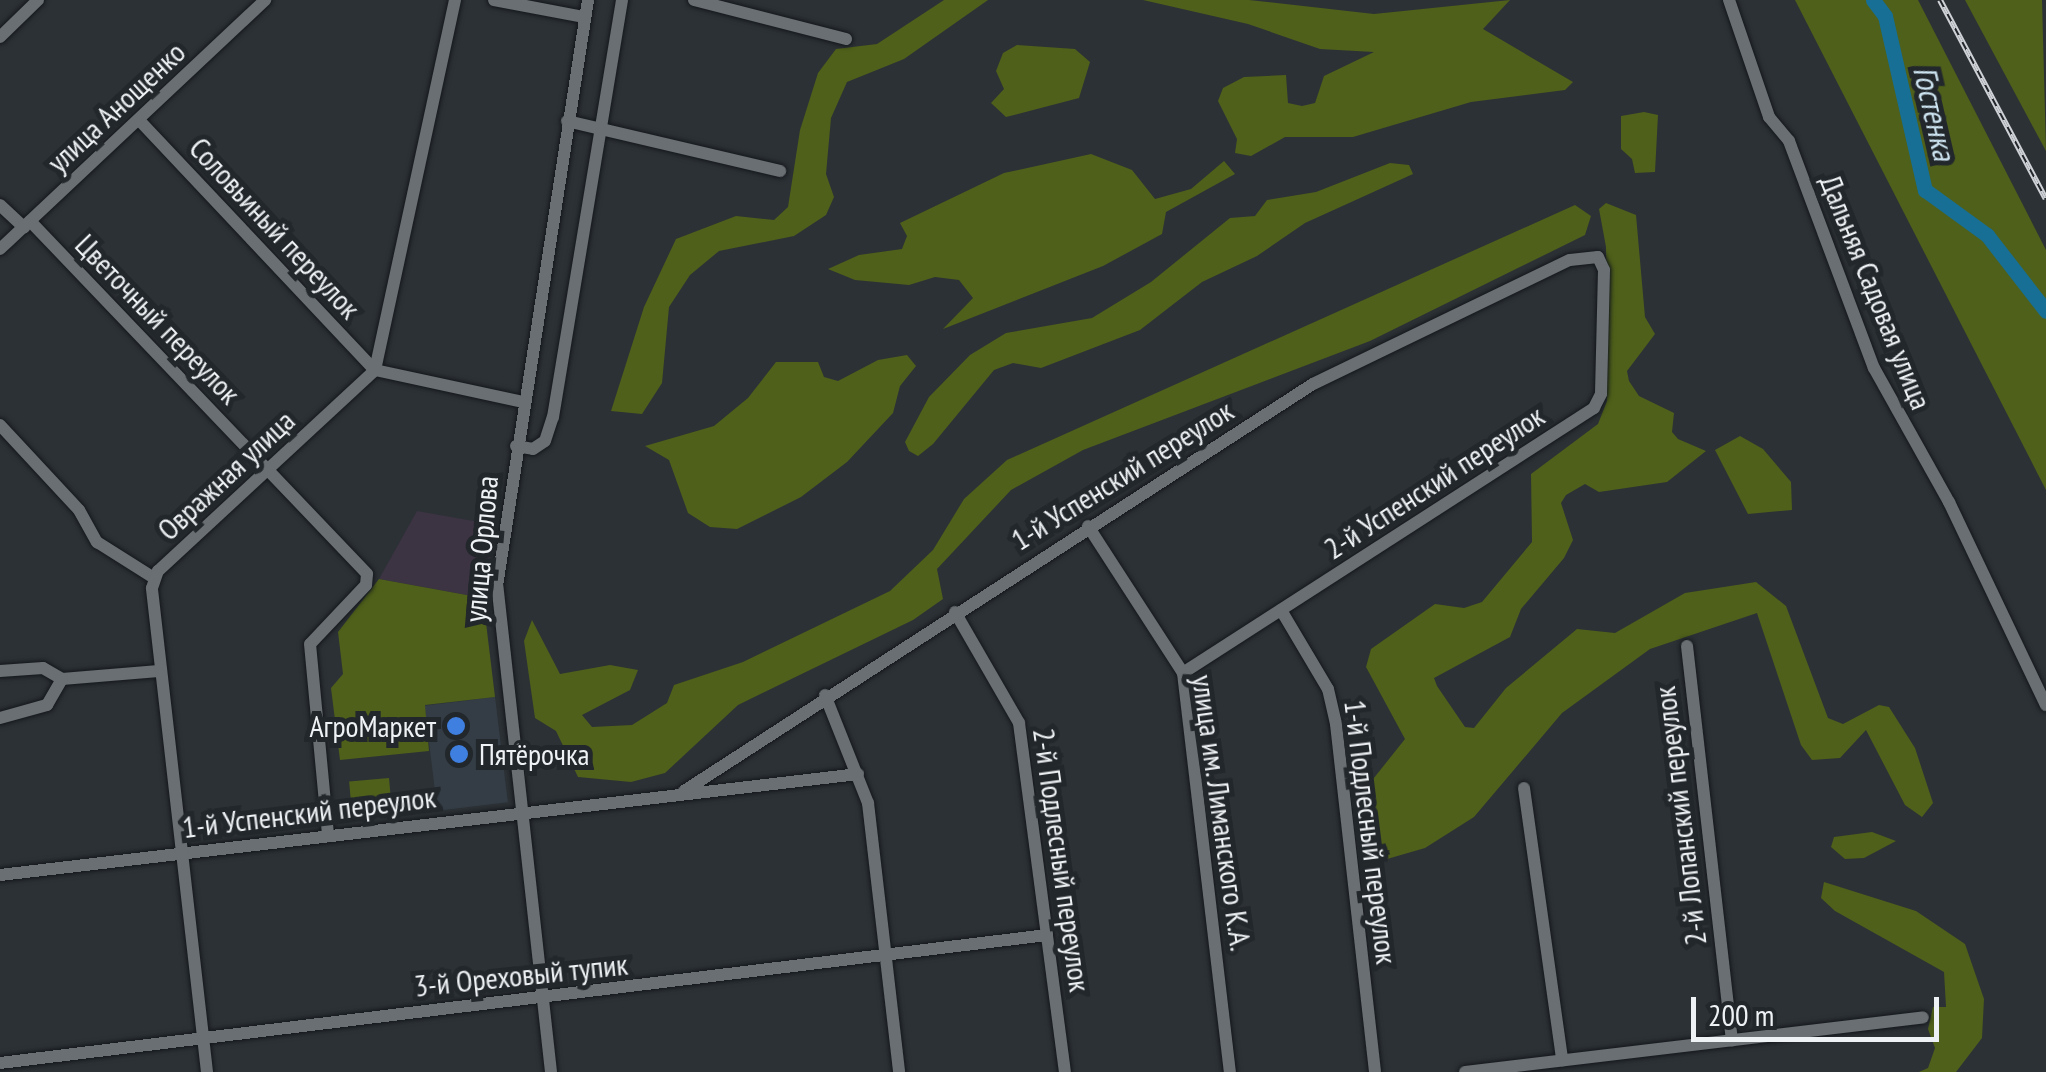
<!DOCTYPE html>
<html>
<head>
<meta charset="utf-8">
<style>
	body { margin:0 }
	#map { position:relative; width:2046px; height:1072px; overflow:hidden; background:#2c3135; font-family:"PT Sans Narrow",sans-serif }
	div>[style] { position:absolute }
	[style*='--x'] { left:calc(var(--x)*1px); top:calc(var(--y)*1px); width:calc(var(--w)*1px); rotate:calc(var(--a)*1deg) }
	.built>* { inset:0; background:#343d46; transform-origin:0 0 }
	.medical>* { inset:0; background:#3c3343 }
	.green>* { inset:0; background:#4e601a; transform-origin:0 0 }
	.river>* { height:15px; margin:-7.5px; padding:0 7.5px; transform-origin:7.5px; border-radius:7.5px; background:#176f95 }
	.roads { filter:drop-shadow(0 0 2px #14181c) drop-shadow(0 0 2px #14181c) }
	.minor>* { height:12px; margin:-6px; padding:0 6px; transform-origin:6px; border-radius:6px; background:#6a6f74 }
	.rail>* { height:6px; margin-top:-3px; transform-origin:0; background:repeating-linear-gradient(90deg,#22272b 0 8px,#cfd2d6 0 16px); box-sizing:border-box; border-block:2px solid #cfd2d6 }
	.dots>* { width:28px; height:28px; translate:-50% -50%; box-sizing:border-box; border:5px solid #22272b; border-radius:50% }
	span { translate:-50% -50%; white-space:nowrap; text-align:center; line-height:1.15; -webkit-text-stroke:10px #22272b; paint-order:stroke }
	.street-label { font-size:30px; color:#eff2f5 }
	.poi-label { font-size:30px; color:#eff2f5 }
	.right { translate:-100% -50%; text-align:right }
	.left { translate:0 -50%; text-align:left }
	.water-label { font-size:32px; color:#cde4f1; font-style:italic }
	.scale { position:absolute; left:1691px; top:997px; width:248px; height:45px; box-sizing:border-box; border:5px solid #eff2f5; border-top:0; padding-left:12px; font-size:30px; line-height:35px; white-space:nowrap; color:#eff2f5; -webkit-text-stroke:8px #22272b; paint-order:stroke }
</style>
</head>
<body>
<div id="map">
	<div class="built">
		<div style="left:495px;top:697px;width:106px;height:71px;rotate:83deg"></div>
	</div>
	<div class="medical">
		<div style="clip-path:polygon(417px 511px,496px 525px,483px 598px,379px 579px)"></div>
	</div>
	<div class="green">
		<div style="clip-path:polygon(944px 0,988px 0,904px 59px,847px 82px,831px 118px,826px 174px,834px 197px,826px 215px,794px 236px,719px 251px,690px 275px,669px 307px,662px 383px,642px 414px,611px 411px,644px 307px,676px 239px,736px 216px,774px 220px,788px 207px,800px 130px,818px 73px,836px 49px,877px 44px)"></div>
		<div style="clip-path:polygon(1143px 0,1249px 0,1374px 14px,1510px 0,1483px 29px,1573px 82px,1565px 90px,1471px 102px,1353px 137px,1285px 137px,1251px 156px,1235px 153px,1237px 139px,1218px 101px,1223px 88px,1244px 77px,1286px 75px,1288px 103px,1302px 106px,1315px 103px,1324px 76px,1374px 52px,1320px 49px,1248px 24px)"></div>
		<div style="clip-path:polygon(1795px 0,1918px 0,2046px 250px,2046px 490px)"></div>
		<div style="clip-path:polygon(1965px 0,2042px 0,2046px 151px)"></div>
		<div style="clip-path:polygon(1017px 45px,1075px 49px,1090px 62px,1079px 98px,1006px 117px,991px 103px,1004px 89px,996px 71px,1003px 53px)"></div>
		<div style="clip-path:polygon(1644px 112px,1658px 115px,1655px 172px,1635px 173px,1632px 159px,1621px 149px,1621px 116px)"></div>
		<div style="clip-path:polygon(1091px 154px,1132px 170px,1155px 199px,1191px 189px,1224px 161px,1235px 174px,1166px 212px,1162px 234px,1103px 266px,943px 329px,973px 298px,959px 280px,935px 277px,909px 285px,855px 280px,828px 269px,859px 255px,902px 249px,907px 236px,900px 223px,1004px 173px)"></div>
		<div style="clip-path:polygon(1390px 163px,1409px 165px,1413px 174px,1305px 223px,1257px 256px,1202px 282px,1140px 330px,1041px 368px,1013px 363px,994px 370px,933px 444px,918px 456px,909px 451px,905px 442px,929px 397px,970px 355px,1006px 333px,1092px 318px,1151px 282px,1230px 218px,1255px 216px,1267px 200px,1316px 192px)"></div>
		<div style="clip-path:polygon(1606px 203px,1636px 215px,1645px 317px,1655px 334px,1627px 371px,1629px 381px,1639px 396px,1674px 413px,1672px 432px,1678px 439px,1706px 451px,1667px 482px,1599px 492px,1585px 484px,1566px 495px,1561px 503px,1573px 540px,1564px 558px,1521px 609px,1510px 637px,1434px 678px,1437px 686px,1465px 727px,1474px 728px,1506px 688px,1577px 629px,1615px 633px,1685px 593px,1756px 582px,1786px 606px,1828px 718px,1843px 724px,1879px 705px,1889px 707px,1915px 748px,1933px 803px,1922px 817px,1905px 805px,1866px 730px,1840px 758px,1812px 760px,1801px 745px,1757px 613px,1650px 649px,1562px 713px,1474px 817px,1425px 848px,1363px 866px,1354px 803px,1405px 739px,1366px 667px,1371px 649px,1435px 604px,1464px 608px,1482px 602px,1532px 542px,1531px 474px,1598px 424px,1607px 401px,1606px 247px,1599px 209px)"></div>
		<div style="clip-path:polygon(1575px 205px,1591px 216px,1585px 235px,1370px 341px,1083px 450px,1011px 490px,937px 569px,943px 599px,913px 620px,738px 705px,665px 773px,631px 782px,578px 777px,556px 731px,535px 718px,524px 641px,532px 620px,560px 674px,610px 665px,638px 670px,630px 690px,582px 715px,592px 727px,632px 725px,667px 703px,674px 685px,743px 662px,890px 591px,933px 550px,964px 499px,1007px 460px)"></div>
		<div style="clip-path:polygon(907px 355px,916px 366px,900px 386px,893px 413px,847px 462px,801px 497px,737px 529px,710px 527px,688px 513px,669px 460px,645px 446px,714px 426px,748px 398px,776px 362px,818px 362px,824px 377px,838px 381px,878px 360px)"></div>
		<div style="clip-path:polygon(1740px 436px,1763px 449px,1791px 482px,1792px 510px,1748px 514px,1715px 450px)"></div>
		<div style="clip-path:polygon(379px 579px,483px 598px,495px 697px,425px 705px,429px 751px,340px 760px,331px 688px,343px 674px,338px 632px)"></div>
		<div style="left:389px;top:778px;width:23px;height:40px;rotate:85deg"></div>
		<div style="clip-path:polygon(1872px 832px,1896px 841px,1864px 858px,1845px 859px,1831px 847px,1834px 837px)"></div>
		<div style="clip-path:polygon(1824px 882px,1916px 911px,1965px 944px,1984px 999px,1982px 1038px,1956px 1072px,1919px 1072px,1928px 1068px,1935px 1048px,1928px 1029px,1933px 1007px,1946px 1007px,1944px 972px,1835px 911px,1821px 898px)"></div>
	</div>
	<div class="river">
		<div style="--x:1873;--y:0;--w:20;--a:53"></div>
		<div style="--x:1885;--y:16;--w:179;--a:77.1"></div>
		<div style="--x:1925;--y:190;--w:77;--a:36"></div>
		<div style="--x:1987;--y:235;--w:96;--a:52.2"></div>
	</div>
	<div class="roads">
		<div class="minor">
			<div style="--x:494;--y:0;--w:92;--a:10.7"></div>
			<div style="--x:694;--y:0;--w:157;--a:14.4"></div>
			<div style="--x:1729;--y:0;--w:124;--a:71.1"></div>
			<div style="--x:1769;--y:117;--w:31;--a:50"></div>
			<div style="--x:1789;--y:141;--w:242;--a:69.5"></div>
			<div style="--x:1874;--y:368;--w:154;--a:60.8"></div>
			<div style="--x:1949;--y:502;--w:225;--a:64.5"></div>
			<div style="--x:0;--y:37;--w:53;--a:-44.2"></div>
			<div style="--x:139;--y:120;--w:344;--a:46.7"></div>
			<div style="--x:567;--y:121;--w:219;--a:13.2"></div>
			<div style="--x:0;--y:205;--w:33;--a:43"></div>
			<div style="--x:30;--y:221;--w:488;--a:46.3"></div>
			<div style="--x:367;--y:574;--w:11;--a:95"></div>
			<div style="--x:366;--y:585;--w:81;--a:133.5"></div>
			<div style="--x:310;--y:644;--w:193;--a:84.6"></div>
			<div style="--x:0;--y:249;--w:364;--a:-43.2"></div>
			<div style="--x:375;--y:370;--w:151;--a:12.2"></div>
			<div style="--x:0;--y:425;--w:116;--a:47.1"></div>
			<div style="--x:79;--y:510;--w:37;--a:61"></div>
			<div style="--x:97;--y:542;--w:67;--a:32.3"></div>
			<div style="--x:516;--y:446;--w:17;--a:10"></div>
			<div style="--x:533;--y:449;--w:14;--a:-34"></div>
			<div style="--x:545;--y:441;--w:25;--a:-72"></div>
			<div style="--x:553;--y:417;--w:423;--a:-80.6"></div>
			<div style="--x:1088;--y:526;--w:175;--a:57.1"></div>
			<div style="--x:1183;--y:673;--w:402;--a:83.3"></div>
			<div style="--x:1281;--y:610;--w:92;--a:59.3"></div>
			<div style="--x:1328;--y:689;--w:36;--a:77"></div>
			<div style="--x:1336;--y:724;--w:350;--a:83.6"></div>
			<div style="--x:955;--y:612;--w:128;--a:60"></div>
			<div style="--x:1019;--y:723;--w:352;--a:82.5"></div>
			<div style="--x:1687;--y:646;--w:397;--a:83.5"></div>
			<div style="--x:0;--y:671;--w:43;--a:-4"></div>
			<div style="--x:43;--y:668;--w:22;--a:30"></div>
			<div style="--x:62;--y:679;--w:97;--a:-4.7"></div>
			<div style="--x:825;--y:695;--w:116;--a:68.3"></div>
			<div style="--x:868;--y:803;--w:271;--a:83.4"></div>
			<div style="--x:0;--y:718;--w:49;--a:-15.5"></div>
			<div style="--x:47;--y:705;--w:30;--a:-60"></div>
			<div style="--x:1524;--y:788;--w:275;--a:82"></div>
			<div style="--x:684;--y:791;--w:749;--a:-32.91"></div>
			<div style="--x:1313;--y:384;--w:285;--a:-25.8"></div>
			<div style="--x:1570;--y:260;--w:28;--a:-6"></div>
			<div style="--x:1598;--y:257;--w:14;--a:65"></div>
			<div style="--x:1604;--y:270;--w:124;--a:91.4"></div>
			<div style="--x:1601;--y:394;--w:16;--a:117"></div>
			<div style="--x:1594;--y:408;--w:489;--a:147.2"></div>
			<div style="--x:0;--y:875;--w:864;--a:-6.71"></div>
			<div style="--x:0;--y:1063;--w:1055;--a:-6.97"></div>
			<div style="--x:207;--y:1072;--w:487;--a:-96.5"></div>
			<div style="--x:152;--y:588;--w:18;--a:-71"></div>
			<div style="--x:158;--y:571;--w:296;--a:-42.8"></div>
			<div style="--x:375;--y:370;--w:379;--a:-77.8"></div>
			<div style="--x:551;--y:1072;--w:489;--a:-96.3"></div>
			<div style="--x:497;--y:586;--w:593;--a:-81.17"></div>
			<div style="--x:1465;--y:1072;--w:461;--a:-6.8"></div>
		</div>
	</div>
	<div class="rail">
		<div style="--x:1940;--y:0;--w:225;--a:62"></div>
	</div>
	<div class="dots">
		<div style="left:456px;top:726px;background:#3f7fe0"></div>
		<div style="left:459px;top:754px;background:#3f7fe0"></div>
	</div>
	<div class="street-label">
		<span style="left:116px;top:107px;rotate:-43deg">улица Анощенко</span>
		<span style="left:275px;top:228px;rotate:47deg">Соловьиный переулок</span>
		<span style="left:1876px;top:292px;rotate:68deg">Дальняя Садовая улица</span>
		<span style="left:158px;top:319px;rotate:46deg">Цветочный переулок</span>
		<span style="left:226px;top:475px;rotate:-43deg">Овражная улица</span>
		<span style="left:1122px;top:475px;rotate:-32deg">1-й Успенский переулок</span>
		<span style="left:1434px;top:482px;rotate:-33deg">2-й Успенский переулок</span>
		<span style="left:481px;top:549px;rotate:-85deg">улица Орлова</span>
		<span style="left:309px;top:812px;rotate:-7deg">1-й Успенский переулок</span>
		<span style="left:1222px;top:813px;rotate:82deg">улица им. Лиманского К.А.</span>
		<span style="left:1680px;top:816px;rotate:-97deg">2-й Лопанский переулок</span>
		<span style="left:1371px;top:832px;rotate:83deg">1-й Подлесный переулок</span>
		<span style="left:1062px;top:860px;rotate:82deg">2-й Подлесный переулок</span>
		<span style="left:521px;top:975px;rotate:-6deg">3-й Ореховый тупик</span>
	</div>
	<div class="poi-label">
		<span class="right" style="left:436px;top:726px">АгроМаркет</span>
		<span class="left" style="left:479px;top:754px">Пятёрочка</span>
	</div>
	<div class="water-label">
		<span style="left:1935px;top:113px;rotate:77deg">Гостенка</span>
	</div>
	<div class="scale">200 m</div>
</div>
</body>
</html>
